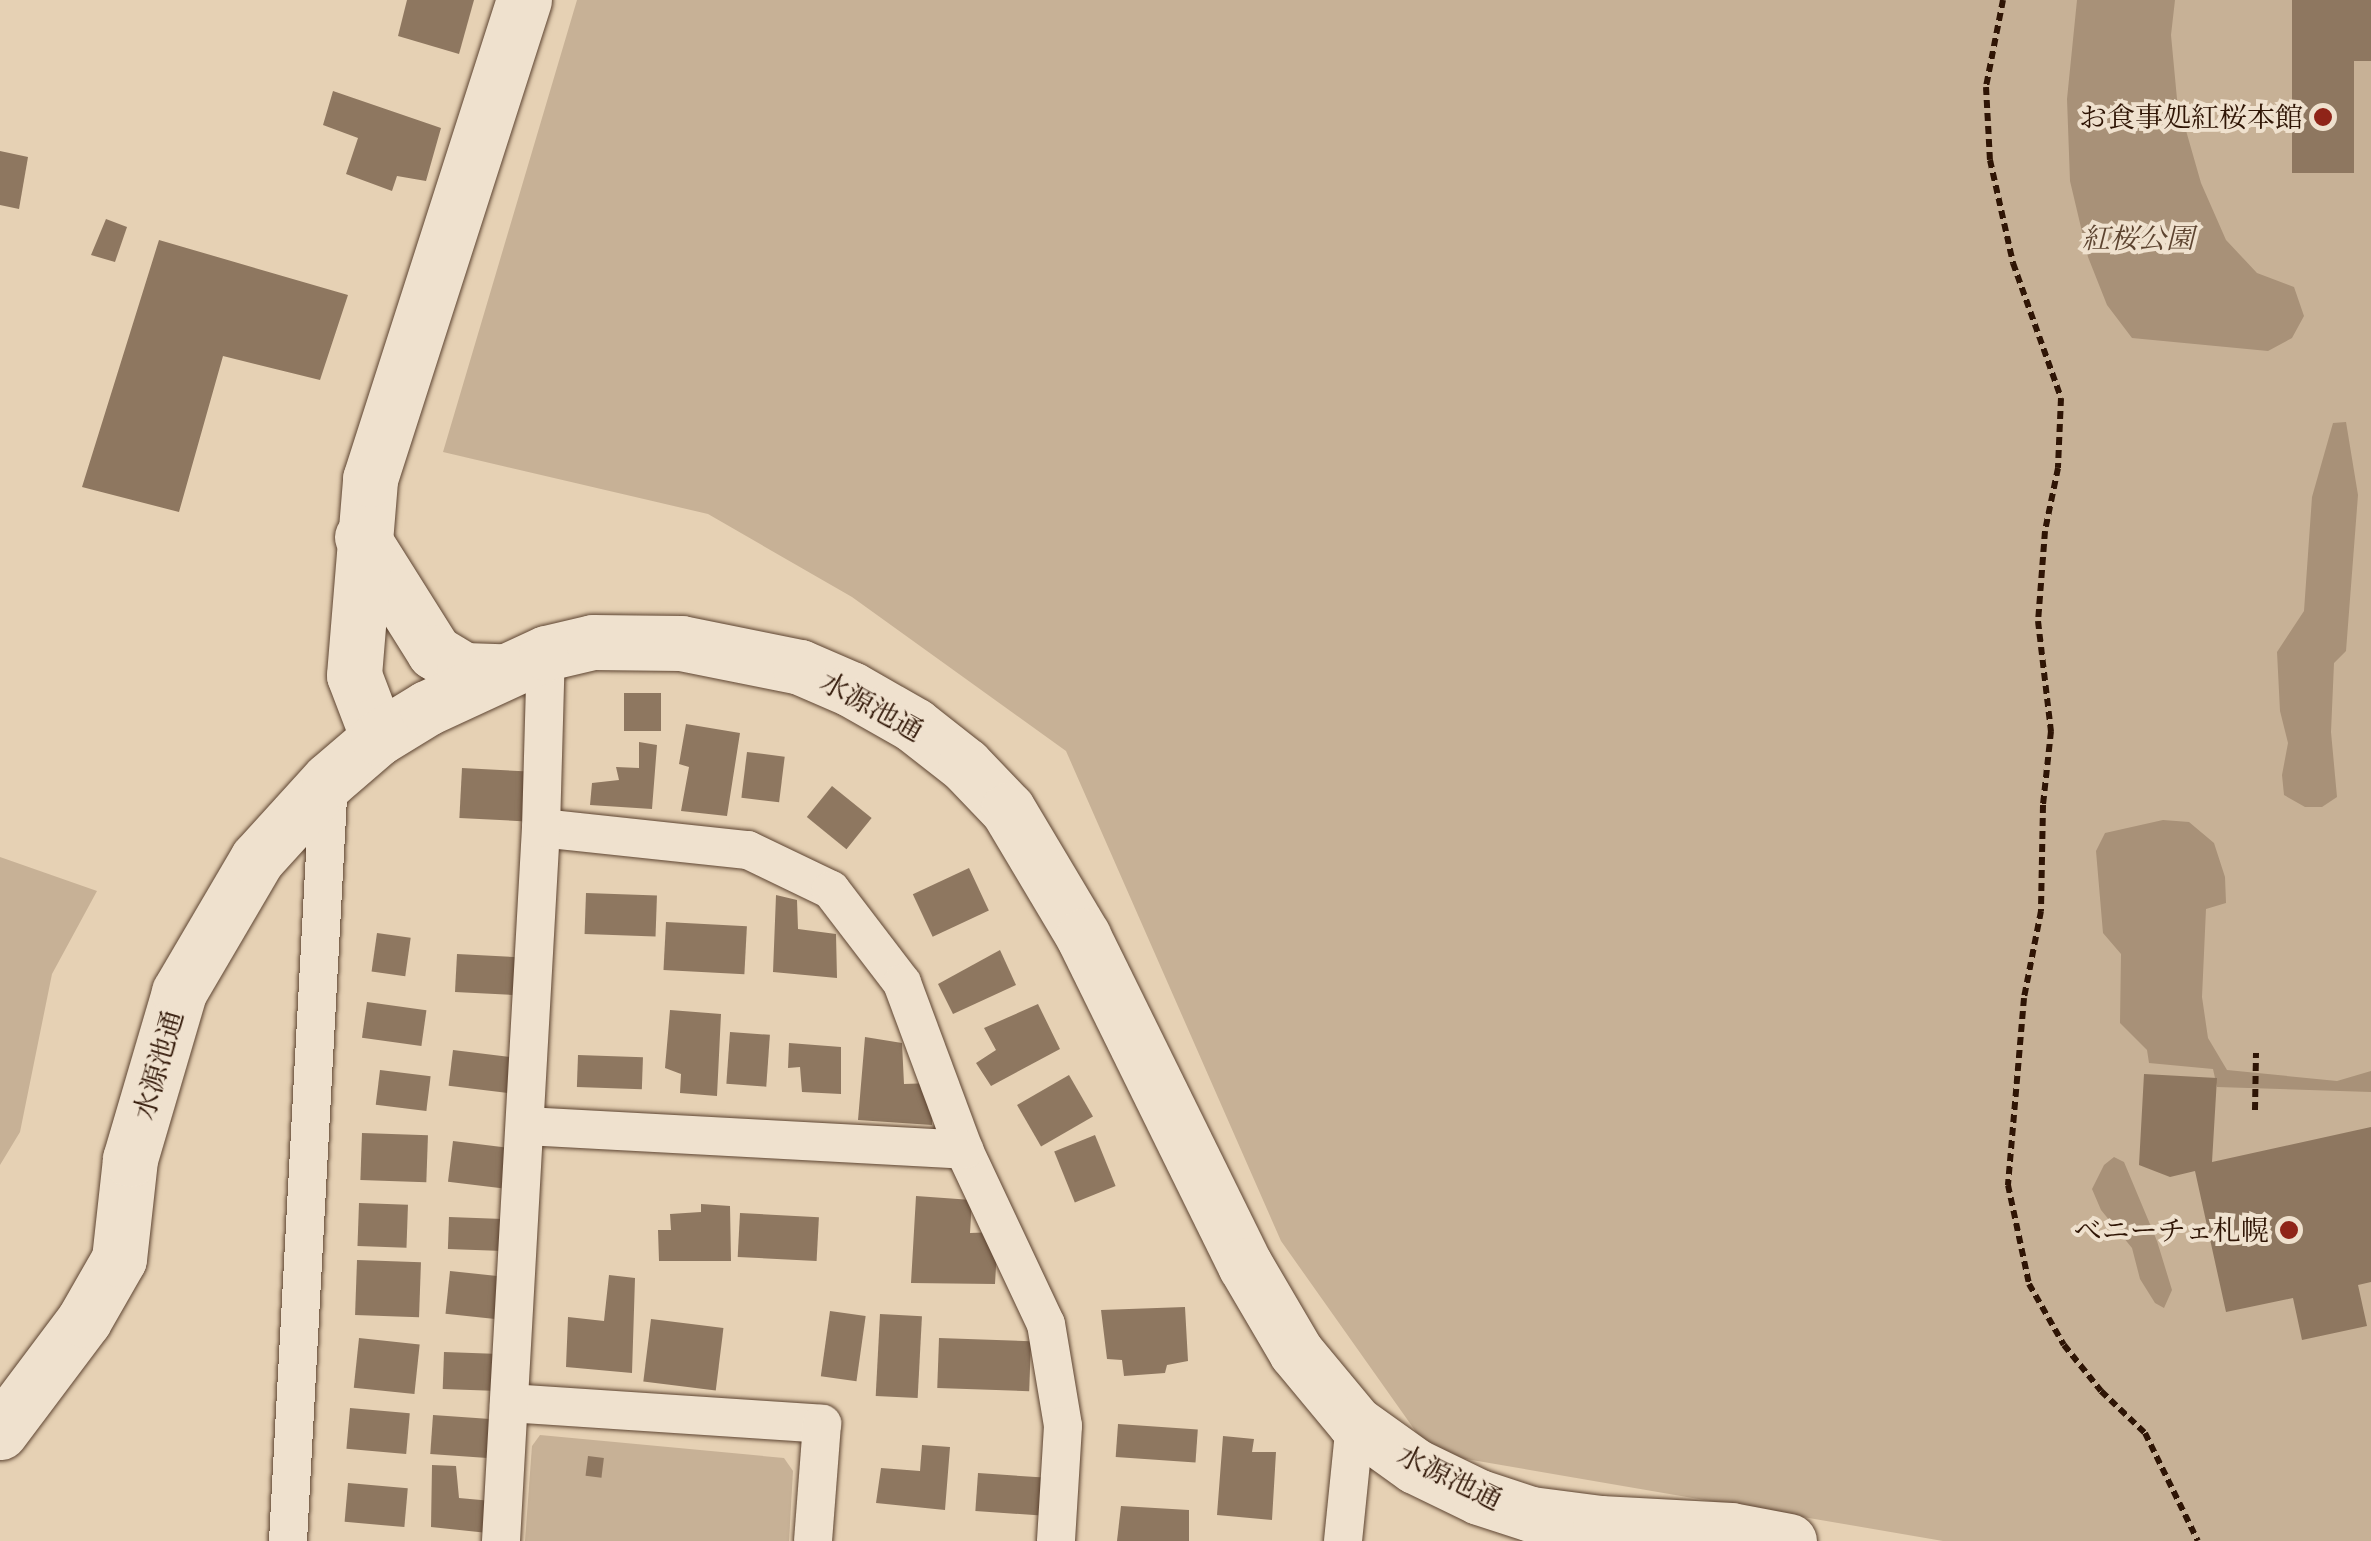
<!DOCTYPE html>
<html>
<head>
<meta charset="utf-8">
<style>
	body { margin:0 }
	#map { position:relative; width:2371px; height:1541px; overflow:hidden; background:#e6d1b4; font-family:"Libre Caslon Text","Noto Serif JP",serif }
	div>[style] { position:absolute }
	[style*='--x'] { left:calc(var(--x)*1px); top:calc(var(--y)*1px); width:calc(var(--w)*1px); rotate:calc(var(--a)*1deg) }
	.green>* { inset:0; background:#c7b196 }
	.water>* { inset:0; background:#a89178 }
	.building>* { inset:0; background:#8e7760; transform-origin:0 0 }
	.path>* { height:6px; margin-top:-3px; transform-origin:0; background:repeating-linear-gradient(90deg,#2f1505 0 8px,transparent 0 13px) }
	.roads { filter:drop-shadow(0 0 2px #5d4431) drop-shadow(0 0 2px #5d4431) }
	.street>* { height:38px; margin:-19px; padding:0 19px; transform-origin:19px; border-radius:19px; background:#efe1ce }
	.secondary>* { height:55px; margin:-27.5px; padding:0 27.5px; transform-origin:27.5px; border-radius:27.5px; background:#efe1ce }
	.dots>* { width:28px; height:28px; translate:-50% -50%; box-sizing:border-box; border:5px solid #efe1ce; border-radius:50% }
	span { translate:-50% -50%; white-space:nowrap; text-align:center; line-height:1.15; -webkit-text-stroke:8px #efe1ce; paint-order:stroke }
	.poi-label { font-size:28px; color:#2f1505 }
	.right { translate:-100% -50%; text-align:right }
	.park-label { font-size:28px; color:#5d4430; font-style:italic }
	.street-label { font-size:28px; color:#2f1505 }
</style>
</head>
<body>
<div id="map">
	<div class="green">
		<div style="clip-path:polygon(577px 0,2371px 0,2371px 1541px,1943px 1541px,1431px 1453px,1281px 1241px,1066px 751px,852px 597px,708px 514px,443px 452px)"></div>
		<div style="clip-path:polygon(0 857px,97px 891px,52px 974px,20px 1132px,0 1165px)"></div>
		<div style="clip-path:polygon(540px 1435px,784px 1458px,793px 1471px,789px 1541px,525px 1541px,532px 1446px)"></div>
	</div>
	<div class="water">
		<div style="clip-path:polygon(2077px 0,2175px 0,2171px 35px,2177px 99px,2201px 183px,2226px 240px,2257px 273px,2294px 287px,2304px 316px,2292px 338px,2268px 351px,2132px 338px,2107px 305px,2088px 257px,2070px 181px,2067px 99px)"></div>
		<div style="clip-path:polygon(2346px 422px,2358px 495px,2346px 651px,2334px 663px,2331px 732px,2337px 797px,2322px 807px,2305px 807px,2284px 795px,2282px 775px,2288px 743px,2280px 711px,2277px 652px,2304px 611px,2312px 497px,2333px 423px)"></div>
		<div style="clip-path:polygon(2163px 820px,2189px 822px,2214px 843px,2225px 877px,2226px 903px,2206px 909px,2202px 997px,2208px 1038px,2227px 1070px,2337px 1081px,2371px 1071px,2371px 1092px,2217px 1087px,2213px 1069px,2149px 1063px,2147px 1050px,2120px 1023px,2121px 954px,2103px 933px,2096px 851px,2105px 833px)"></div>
		<div style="clip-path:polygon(2114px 1157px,2124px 1162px,2157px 1241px,2172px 1290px,2164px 1308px,2155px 1303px,2140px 1279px,2132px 1248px,2101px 1210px,2092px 1189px,2104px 1165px)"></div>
	</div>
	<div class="building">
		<div style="clip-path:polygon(407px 0,474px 0,459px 54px,398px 36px)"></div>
		<div style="clip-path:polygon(2292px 0,2371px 0,2371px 61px,2354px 61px,2354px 173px,2292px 173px)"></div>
		<div style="clip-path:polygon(333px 91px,441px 128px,426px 181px,397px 176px,392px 191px,346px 174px,358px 138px,323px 125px)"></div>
		<div style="clip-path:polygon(0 151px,28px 157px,19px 209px,0 205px)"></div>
		<div style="clip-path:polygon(106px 219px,127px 227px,115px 262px,91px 255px)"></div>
		<div style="clip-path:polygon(159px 240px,348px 295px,320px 380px,223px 356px,179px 512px,82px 487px)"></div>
		<div style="left:624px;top:693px;width:37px;height:38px"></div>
		<div style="clip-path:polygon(686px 724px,740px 733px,727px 816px,681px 811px,689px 767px,679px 764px)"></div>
		<div style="clip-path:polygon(639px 742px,657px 745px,652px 809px,590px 805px,592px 783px,619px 780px,616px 767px,639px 768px)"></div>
		<div style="left:747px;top:752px;width:38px;height:46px;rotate:7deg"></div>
		<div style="left:462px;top:768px;width:67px;height:50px;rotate:3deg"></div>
		<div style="left:832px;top:786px;width:51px;height:40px;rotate:39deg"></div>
		<div style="left:969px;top:868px;width:47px;height:62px;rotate:65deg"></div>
		<div style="left:586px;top:893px;width:71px;height:41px;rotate:2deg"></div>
		<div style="clip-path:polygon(776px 895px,797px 900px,798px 929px,836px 934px,837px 978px,773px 972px)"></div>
		<div style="left:666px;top:922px;width:81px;height:48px;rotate:3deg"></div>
		<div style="left:377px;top:933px;width:34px;height:39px;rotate:8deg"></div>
		<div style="clip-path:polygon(1000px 950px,1016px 985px,953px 1014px,938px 984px)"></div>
		<div style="left:457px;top:954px;width:62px;height:38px;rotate:3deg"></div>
		<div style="left:367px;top:1002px;width:60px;height:36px;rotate:8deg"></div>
		<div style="clip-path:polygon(1038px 1004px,1060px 1049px,991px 1086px,976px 1063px,996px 1050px,984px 1028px)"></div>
		<div style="clip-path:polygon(670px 1010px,721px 1014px,717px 1096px,680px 1093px,681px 1074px,665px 1068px)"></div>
		<div style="left:730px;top:1032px;width:40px;height:52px;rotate:4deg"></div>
		<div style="clip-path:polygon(865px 1037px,902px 1043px,904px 1084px,932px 1083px,932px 1125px,858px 1120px)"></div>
		<div style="clip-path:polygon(789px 1043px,841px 1047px,841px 1094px,802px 1092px,800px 1067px,788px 1068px)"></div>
		<div style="left:453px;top:1050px;width:76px;height:36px;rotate:7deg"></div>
		<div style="left:578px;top:1055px;width:65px;height:32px;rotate:2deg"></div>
		<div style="left:380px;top:1070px;width:51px;height:35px;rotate:7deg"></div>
		<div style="clip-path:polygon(2144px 1074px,2217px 1078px,2212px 1162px,2371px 1127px,2371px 1282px,2358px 1285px,2367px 1326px,2302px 1340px,2293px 1298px,2226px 1312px,2195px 1171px,2170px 1177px,2139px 1165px)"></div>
		<div style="left:1069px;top:1075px;width:48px;height:60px;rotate:60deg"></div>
		<div style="left:362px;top:1133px;width:66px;height:47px;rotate:2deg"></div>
		<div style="left:1095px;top:1135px;width:55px;height:44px;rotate:68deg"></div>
		<div style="left:453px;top:1141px;width:68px;height:41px;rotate:7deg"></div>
		<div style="clip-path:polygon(916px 1196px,972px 1200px,970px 1233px,998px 1232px,995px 1284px,911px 1283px)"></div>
		<div style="left:359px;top:1203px;width:49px;height:43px;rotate:2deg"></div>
		<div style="clip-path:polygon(701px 1204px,730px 1206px,731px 1261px,659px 1261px,658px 1230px,671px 1230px,670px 1214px,701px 1212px)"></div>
		<div style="left:740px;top:1213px;width:79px;height:44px;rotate:3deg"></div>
		<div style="left:449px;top:1217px;width:70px;height:32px;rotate:2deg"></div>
		<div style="left:357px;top:1260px;width:64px;height:55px;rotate:2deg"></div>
		<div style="left:450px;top:1271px;width:57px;height:43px;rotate:6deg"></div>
		<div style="clip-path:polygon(609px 1275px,635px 1278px,632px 1373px,566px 1367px,568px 1317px,604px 1321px)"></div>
		<div style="clip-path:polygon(1185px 1307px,1188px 1361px,1167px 1365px,1165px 1373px,1124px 1376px,1122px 1360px,1107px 1359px,1101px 1310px)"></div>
		<div style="left:830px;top:1311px;width:36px;height:66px;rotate:8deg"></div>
		<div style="left:880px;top:1314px;width:42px;height:82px;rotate:3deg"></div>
		<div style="left:651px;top:1319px;width:73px;height:63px;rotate:7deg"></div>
		<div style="left:359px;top:1338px;width:61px;height:50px;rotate:6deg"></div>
		<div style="left:939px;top:1338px;width:92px;height:50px;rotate:2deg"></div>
		<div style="left:444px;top:1352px;width:63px;height:37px;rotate:2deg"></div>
		<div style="left:350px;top:1408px;width:60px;height:41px;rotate:5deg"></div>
		<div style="left:433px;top:1415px;width:68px;height:39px;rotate:4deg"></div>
		<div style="left:1118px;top:1424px;width:80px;height:33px;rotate:4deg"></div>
		<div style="clip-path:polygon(1223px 1436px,1254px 1439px,1252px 1452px,1276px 1452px,1272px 1520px,1217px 1515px)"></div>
		<div style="clip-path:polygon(922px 1445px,950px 1447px,945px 1510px,876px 1503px,881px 1468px,920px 1471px)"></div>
		<div style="left:588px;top:1456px;width:16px;height:20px;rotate:7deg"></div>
		<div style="clip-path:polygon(432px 1465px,456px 1466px,459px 1498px,492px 1501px,488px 1533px,431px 1527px)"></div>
		<div style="left:978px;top:1473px;width:66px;height:38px;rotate:4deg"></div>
		<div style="left:348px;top:1483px;width:60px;height:39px;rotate:5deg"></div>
		<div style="clip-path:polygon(1121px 1506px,1189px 1510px,1189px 1541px,1117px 1541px)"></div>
	</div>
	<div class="path">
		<div style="--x:2003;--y:0;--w:89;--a:101.1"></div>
		<div style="--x:1986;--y:87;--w:73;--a:86.9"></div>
		<div style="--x:1990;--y:160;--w:106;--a:77.4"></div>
		<div style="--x:2013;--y:263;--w:143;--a:70.4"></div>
		<div style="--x:2061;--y:398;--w:70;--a:92.5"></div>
		<div style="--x:2058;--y:468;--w:64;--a:101.7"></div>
		<div style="--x:2045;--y:531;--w:90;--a:94.4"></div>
		<div style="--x:2038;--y:621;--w:111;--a:83.3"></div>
		<div style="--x:2051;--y:731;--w:74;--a:96.2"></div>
		<div style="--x:2043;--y:805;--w:106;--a:91.1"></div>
		<div style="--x:2041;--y:911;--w:89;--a:101.1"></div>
		<div style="--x:2024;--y:998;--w:188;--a:94.9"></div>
		<div style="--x:2008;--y:1185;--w:101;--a:78"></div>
		<div style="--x:2029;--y:1284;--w:70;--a:60.2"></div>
		<div style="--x:2064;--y:1345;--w:59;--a:51.2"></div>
		<div style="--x:2101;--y:1391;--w:61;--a:43.7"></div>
		<div style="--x:2145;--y:1433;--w:120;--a:63.9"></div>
		<div style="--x:2255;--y:1110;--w:57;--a:-89"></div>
	</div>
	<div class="roads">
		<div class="street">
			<div style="--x:541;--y:828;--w:208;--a:6.1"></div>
			<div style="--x:748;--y:850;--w:92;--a:25.7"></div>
			<div style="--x:831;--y:890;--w:117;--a:52.6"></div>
			<div style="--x:902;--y:983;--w:178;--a:69.6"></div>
			<div style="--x:964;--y:1150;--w:192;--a:64.8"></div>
			<div style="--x:1046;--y:1324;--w:103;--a:80.5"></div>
			<div style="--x:1063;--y:1426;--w:115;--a:93.5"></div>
			<div style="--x:526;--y:1126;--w:439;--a:3.1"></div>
			<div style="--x:509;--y:1403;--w:314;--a:3.8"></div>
			<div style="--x:822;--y:1424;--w:117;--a:94.4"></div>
			<div style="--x:288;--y:1541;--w:762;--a:-86.92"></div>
			<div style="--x:501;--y:1541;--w:714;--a:-86.79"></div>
			<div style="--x:541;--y:828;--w:175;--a:-88.4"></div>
			<div style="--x:1343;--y:1541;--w:119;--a:-84.2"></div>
		</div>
		<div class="secondary">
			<div style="--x:362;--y:537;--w:136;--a:57.9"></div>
			<div style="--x:434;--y:652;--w:35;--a:31"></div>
			<div style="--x:464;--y:670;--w:37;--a:2"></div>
			<div style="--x:378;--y:738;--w:67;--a:-110.9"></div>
			<div style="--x:354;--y:675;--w:197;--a:-85.3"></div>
			<div style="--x:370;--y:479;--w:503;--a:-72.18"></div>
			<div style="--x:0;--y:1432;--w:140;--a:-53.1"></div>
			<div style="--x:84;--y:1320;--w:70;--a:-60.2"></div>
			<div style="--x:119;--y:1259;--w:101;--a:-83.7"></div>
			<div style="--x:130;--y:1159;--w:174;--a:-73.6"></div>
			<div style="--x:179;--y:992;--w:154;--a:-59.6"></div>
			<div style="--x:257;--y:859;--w:107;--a:-47.7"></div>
			<div style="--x:329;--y:780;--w:65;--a:-40.6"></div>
			<div style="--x:378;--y:738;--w:57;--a:-31.5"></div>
			<div style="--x:427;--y:708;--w:131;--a:-24.8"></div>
			<div style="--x:546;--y:653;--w:48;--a:-13.2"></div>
			<div style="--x:593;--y:642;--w:88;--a:0.7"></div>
			<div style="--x:681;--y:643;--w:121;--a:11.4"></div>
			<div style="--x:800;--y:667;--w:56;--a:23.3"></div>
			<div style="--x:851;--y:689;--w:73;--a:29.7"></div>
			<div style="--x:914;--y:725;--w:65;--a:38.1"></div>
			<div style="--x:965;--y:765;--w:62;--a:46.3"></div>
			<div style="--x:1008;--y:810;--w:147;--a:59.2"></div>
			<div style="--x:1083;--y:936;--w:367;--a:63.8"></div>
			<div style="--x:1245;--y:1265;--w:101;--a:59.6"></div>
			<div style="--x:1296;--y:1352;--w:92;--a:50.3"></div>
			<div style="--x:1355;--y:1423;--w:74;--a:35.6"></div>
			<div style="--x:1415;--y:1466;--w:71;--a:25.8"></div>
			<div style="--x:1479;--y:1497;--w:55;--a:18.1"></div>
			<div style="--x:1531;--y:1514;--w:70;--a:7.4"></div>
			<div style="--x:1600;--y:1523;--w:131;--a:3.1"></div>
			<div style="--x:1731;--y:1530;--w:59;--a:10.7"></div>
		</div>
	</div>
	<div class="dots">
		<div style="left:2323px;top:117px;background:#8f2418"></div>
		<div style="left:2289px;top:1230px;background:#8f2418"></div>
	</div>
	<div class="poi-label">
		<span class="right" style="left:2303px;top:117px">お食事処紅桜本館</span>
		<span class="right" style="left:2269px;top:1230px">べニーチェ札幌</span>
	</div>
	<div class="park-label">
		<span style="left:2138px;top:238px">紅桜公園</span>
	</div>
	<div class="street-label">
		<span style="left:872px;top:706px;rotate:29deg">水源池通</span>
		<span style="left:158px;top:1065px;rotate:-74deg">水源池通</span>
		<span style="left:1450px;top:1477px;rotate:26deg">水源池通</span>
	</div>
</div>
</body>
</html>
